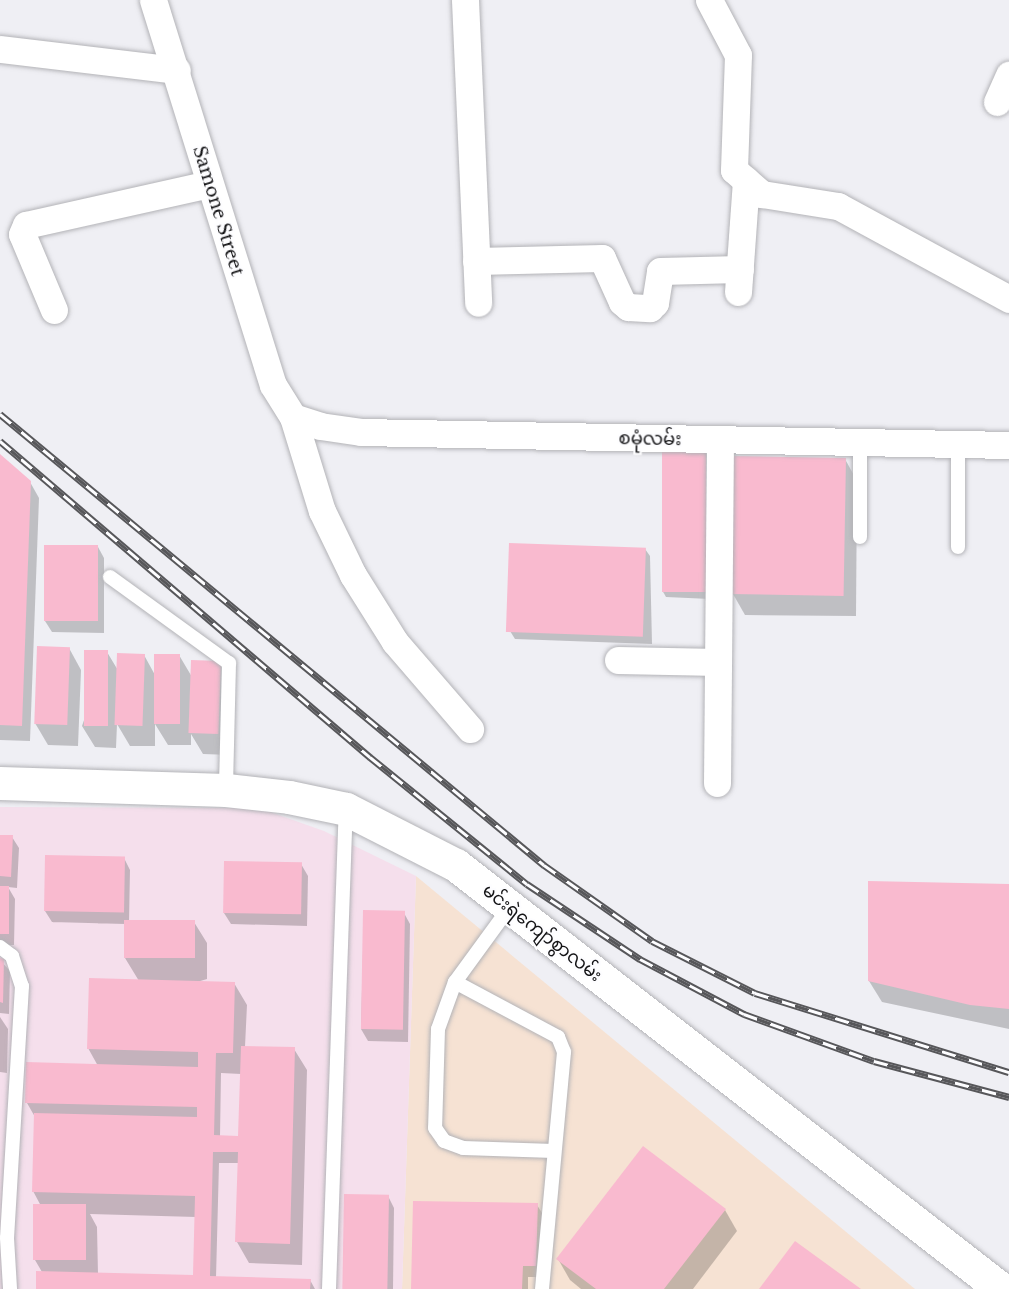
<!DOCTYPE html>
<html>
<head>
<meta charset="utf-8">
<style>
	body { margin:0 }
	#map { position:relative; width:1009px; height:1289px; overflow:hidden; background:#efeff4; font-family:"Libre Baskerville","Noto Sans Myanmar",serif }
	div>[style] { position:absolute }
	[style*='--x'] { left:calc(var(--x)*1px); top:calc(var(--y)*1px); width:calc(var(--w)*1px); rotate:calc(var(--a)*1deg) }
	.education>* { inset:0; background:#f6e2d3 }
	.medical>* { inset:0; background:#f5dfec }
	.shadow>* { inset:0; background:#0003 }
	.building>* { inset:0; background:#f9bacf; transform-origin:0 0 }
	.roads { filter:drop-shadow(0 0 2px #b3b3b7) drop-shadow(0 0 2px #b3b3b7) }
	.lane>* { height:14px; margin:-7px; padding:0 7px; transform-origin:7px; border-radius:7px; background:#fff }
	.street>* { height:27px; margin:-13.5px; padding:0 13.5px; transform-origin:13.5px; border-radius:13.5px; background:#fff }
	.secondary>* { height:33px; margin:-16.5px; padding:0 16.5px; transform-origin:16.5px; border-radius:16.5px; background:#fff }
	.rail>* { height:7px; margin-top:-3.5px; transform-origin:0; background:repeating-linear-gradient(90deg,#fdfdff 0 14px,#57575a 0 28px); box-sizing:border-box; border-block:2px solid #57575a }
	span { translate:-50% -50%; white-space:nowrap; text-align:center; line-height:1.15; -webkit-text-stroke:4.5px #fdfdff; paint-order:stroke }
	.street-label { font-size:18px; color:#141416 }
</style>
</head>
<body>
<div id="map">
	<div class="education">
		<div style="clip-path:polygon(416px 876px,915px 1289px,402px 1289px)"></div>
	</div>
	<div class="medical">
		<div style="clip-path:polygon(0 807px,259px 808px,324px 831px,416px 876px,402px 1289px,0 1289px)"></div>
	</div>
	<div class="shadow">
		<div style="clip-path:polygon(705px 448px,709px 456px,710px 599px,666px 597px,662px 590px)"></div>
		<div style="clip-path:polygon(0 456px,30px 482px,39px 498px,30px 741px,0 740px)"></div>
		<div style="clip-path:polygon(845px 459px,857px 481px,856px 616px,745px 615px,733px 594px)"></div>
		<div style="clip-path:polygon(98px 547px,104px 558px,104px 633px,52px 632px,45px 621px)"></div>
		<div style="clip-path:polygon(645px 549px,650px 556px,652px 644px,515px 639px,510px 631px)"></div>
		<div style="clip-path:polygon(69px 648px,81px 670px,78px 746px,48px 745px,35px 723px)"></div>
		<div style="clip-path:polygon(107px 652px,119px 672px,144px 655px,155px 675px,179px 655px,192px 677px,220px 663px,233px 684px,231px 755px,203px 754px,191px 734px,191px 745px,168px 745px,155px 724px,155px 746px,130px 746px,117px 724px,116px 748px,95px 747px,82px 726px)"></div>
		<div style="clip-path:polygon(0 836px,12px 837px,19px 848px,17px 888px,8px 887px,15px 899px,14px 945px,0 945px)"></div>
		<div style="clip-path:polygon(evenodd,46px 856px,124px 858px,130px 870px,129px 922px,194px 922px,207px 943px,207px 979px,197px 982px,234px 983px,247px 1005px,245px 1047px,294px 1049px,307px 1070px,302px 1265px,249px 1263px,237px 1242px,239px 1163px,219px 1163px,216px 1278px,310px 1280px,315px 1289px,37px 1289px,42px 1272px,35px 1260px,41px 1206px,33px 1191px,35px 1117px,27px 1103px,98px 1066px,88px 1048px,139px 981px,125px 958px,125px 924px,52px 922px,45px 911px,46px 856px,221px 1073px,241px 1074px,240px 1142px,220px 1137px,221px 1073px,46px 856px,90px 1214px,196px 1217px,194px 1277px,98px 1274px,97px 1227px,90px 1214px)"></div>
		<div style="clip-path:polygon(301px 864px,308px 876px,307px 926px,231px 924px,224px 913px)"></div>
		<div style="clip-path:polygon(1009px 886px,1009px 1029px,882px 1002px,869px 981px)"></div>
		<div style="clip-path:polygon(364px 911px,404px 913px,410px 924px,408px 1042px,368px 1041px,361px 1029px)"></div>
		<div style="clip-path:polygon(0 960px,10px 971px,9px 1014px,0 1013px)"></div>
		<div style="clip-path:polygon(0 1017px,8px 1029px,7px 1073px,0 1072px)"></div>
		<div style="clip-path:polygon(388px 1196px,394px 1208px,393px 1289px,343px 1289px)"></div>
		<div style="clip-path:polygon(537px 1205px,544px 1216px,542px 1277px,528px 1277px,528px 1289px,413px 1289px)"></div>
		<div style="clip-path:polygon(725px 1210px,737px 1231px,693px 1289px,581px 1289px,570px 1280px,558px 1259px)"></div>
	</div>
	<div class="building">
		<div style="left:706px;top:447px;width:145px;height:44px;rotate:90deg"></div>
		<div style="clip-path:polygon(0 454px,31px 481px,22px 726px,0 725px)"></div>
		<div style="left:732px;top:456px;width:114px;height:138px;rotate:1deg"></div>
		<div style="left:509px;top:543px;width:137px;height:89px;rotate:2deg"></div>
		<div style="left:44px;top:545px;width:54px;height:76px"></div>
		<div style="left:37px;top:646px;width:33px;height:78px;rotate:2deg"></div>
		<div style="left:84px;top:650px;width:24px;height:76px"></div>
		<div style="left:117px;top:653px;width:28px;height:72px;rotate:2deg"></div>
		<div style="left:154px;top:654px;width:26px;height:70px"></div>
		<div style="left:191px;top:660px;width:30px;height:73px;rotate:2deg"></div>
		<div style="clip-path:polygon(0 835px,13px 835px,11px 877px,0 876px)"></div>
		<div style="left:45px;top:855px;width:80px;height:56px;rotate:1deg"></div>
		<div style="left:224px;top:861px;width:78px;height:52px;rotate:1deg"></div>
		<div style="clip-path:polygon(868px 881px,1009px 884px,1009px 1009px,970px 1005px,868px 981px)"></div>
		<div style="left:0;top:886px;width:9px;height:48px"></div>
		<div style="left:363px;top:910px;width:42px;height:119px;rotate:1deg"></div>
		<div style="left:124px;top:920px;width:71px;height:38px"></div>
		<div style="clip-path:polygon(0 958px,4px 959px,3px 1003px,0 1002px)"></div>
		<div style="clip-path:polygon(89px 978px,235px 982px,233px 1053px,216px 1053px,214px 1135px,238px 1136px,241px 1046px,295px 1047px,290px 1244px,235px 1242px,238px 1152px,213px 1152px,210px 1276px,311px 1279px,310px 1289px,36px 1289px,36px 1271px,193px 1275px,195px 1196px,32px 1192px,34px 1113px,197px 1117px,197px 1107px,25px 1103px,26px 1062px,198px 1067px,198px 1052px,87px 1049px)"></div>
		<div style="clip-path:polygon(643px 1146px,726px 1209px,664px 1289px,596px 1289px,556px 1259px)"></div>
		<div style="left:344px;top:1194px;width:45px;height:95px;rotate:1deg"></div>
		<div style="clip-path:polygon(413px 1201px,538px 1203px,536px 1266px,523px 1266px,522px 1289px,411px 1289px)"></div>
		<div style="left:33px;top:1204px;width:53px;height:56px"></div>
		<div style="clip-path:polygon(795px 1241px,861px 1289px,759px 1289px)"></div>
	</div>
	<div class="roads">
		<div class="lane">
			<div style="--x:860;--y:442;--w:95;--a:90"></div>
			<div style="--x:958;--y:547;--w:103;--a:-90"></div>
			<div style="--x:110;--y:577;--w:147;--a:35.9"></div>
			<div style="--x:229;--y:663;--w:127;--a:91.4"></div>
			<div style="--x:509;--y:908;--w:92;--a:126.1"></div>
			<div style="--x:455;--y:982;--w:50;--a:109.9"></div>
			<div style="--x:438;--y:1029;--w:99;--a:91.7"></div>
			<div style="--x:435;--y:1128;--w:16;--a:55"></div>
			<div style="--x:444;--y:1141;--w:20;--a:20"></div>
			<div style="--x:463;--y:1148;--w:91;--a:1.9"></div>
			<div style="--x:0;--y:947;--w:15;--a:37"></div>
			<div style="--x:12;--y:956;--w:32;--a:72"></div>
			<div style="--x:22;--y:986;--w:252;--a:93.4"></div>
			<div style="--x:7;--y:1238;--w:51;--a:86.6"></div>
			<div style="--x:455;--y:982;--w:117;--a:28.1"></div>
			<div style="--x:558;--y:1037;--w:16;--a:68"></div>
			<div style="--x:564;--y:1052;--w:238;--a:95.3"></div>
			<div style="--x:329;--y:1289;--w:480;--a:-88"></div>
		</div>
		<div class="street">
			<div style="--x:153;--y:0;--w:403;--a:72.7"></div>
			<div style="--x:273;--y:385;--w:38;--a:58"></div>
			<div style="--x:293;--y:417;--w:98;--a:72.9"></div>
			<div style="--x:322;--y:511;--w:71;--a:64.2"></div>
			<div style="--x:353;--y:575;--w:79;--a:57.9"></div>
			<div style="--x:395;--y:642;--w:115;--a:49.2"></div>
			<div style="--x:465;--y:0;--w:303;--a:87.5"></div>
			<div style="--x:709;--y:0;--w:62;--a:62.2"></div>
			<div style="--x:738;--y:55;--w:115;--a:92"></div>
			<div style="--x:734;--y:170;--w:37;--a:41"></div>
			<div style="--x:762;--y:194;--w:77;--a:9"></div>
			<div style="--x:838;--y:206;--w:195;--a:28.5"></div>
			<div style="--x:0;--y:49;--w:178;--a:6.8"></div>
			<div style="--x:997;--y:102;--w:30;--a:-66"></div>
			<div style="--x:476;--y:261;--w:126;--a:-1.4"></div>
			<div style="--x:602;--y:258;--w:48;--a:65.6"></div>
			<div style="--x:622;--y:302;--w:8;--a:40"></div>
			<div style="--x:628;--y:307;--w:22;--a:3"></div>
			<div style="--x:650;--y:308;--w:7;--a:-45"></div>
			<div style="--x:655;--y:303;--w:32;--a:-81"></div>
			<div style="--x:660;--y:271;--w:80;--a:-1.4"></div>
			<div style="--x:738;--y:292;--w:112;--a:-85.9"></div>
			<div style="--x:54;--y:310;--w:82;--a:-112.8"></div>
			<div style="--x:22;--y:234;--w:10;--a:-66"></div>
			<div style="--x:26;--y:225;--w:188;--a:-12.6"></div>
			<div style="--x:293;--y:417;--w:28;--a:18"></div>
			<div style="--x:320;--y:426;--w:41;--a:8.3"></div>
			<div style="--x:361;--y:432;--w:648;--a:1.15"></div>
			<div style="--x:618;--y:660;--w:100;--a:1.1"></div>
			<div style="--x:717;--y:783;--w:343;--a:-89.5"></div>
		</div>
		<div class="secondary">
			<div style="--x:0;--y:783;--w:226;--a:1.8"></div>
			<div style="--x:226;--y:790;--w:63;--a:6.3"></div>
			<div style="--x:289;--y:797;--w:58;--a:11.9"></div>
			<div style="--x:346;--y:809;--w:123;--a:27"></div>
			<div style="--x:456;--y:865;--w:691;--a:37.88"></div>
		</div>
	</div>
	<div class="rail">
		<div style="--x:0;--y:414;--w:707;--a:39.66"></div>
		<div style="--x:544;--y:865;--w:132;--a:35.1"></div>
		<div style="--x:652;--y:941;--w:115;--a:26.8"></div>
		<div style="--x:755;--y:993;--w:266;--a:17.3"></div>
		<div style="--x:0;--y:441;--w:487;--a:40.5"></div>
		<div style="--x:370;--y:757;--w:202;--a:39"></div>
		<div style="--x:527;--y:884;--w:136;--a:33.6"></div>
		<div style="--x:640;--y:959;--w:118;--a:27.9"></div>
		<div style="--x:744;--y:1014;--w:138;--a:19.9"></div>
		<div style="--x:874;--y:1061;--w:140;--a:14.9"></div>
	</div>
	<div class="street-label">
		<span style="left:218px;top:211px;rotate:73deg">Samone Street</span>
		<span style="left:650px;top:439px;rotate:1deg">စမုံလမ်း</span>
		<span style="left:542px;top:933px;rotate:38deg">မင်းရဲကျော်စွာလမ်း</span>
	</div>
</div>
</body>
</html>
